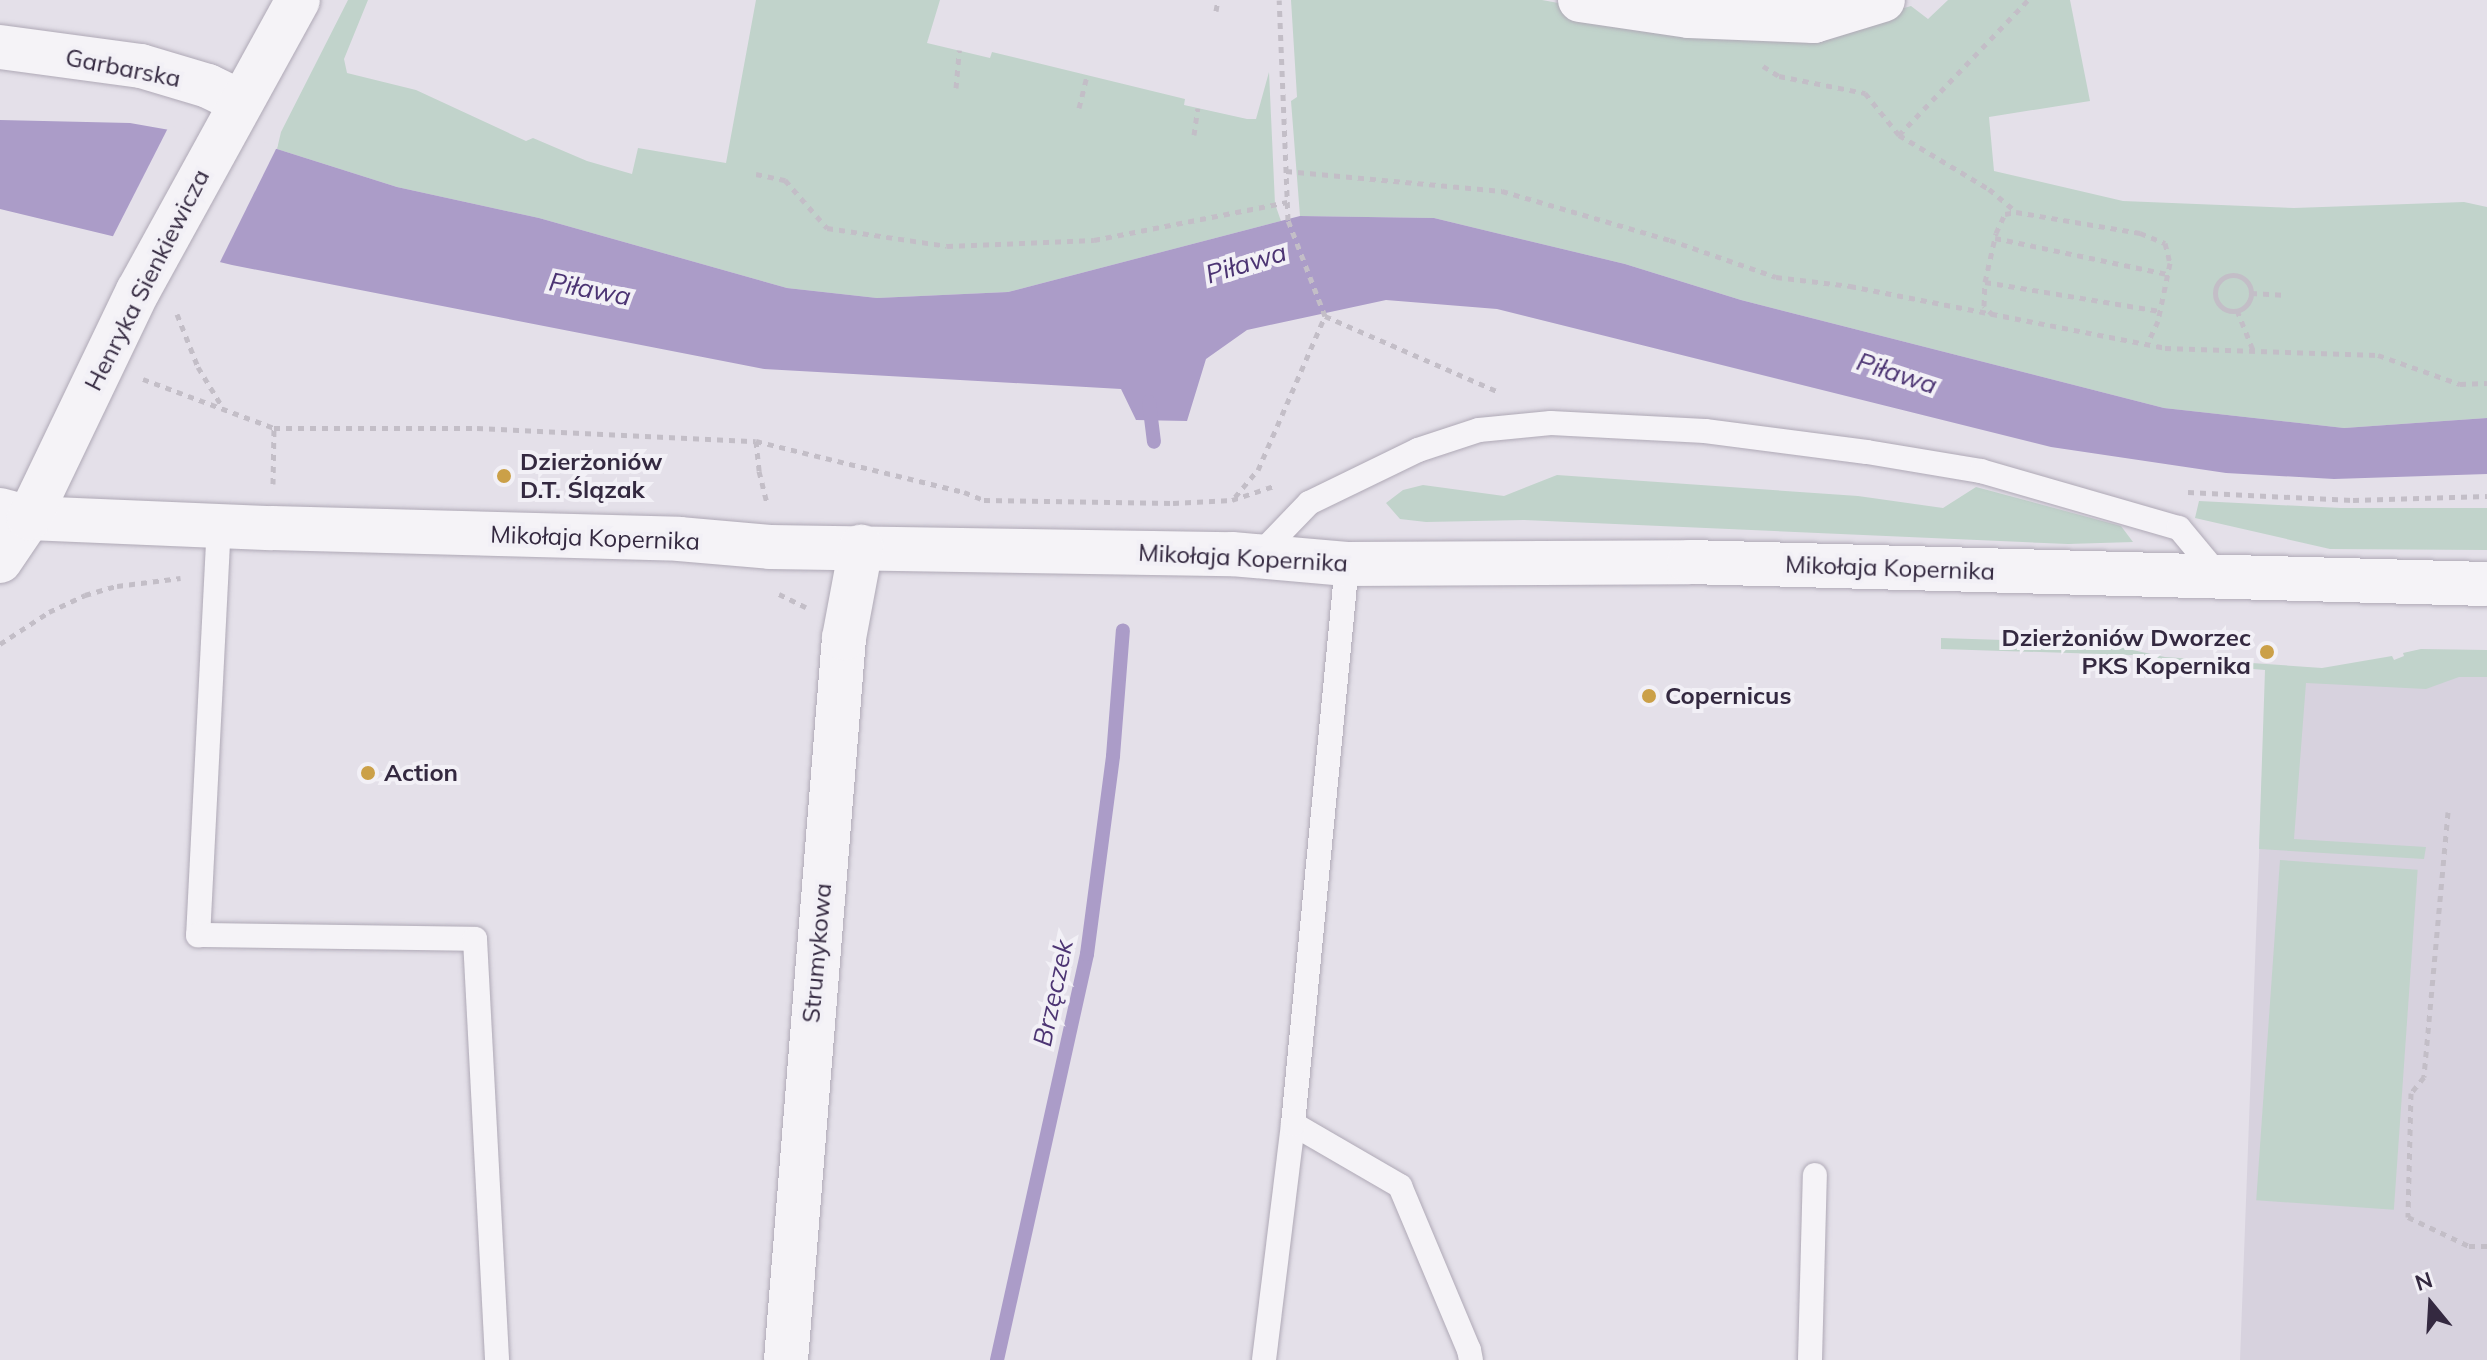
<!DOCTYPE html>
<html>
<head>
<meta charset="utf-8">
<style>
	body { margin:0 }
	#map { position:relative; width:2487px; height:1360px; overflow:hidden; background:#e4e0e9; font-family:Mulish,sans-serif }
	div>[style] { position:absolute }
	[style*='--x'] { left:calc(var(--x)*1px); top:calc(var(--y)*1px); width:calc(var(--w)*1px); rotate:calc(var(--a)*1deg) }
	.built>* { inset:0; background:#d7d2de }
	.green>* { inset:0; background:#c1d3cb; transform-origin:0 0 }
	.water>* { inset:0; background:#ab9cc8 }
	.pier>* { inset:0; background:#e4e0e9 }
	.stream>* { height:14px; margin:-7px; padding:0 7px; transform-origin:7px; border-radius:7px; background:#ab9cc8 }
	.path>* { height:5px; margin-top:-2.5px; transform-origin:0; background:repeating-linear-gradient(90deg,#c3bec7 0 6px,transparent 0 12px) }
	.path>.ring { margin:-2.5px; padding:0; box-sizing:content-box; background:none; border:5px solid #c3bec7; border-radius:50% }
	.roads { filter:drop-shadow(0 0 2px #afa9b6) drop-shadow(0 0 2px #afa9b6) }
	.service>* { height:24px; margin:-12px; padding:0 12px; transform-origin:12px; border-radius:12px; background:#f5f3f7 }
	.minor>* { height:44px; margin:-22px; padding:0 22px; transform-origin:22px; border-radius:22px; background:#f5f3f7 }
	.dots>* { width:22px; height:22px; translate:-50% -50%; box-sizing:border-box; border:4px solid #f2f0f6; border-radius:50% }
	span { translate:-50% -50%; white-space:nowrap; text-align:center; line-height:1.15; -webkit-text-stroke:8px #f2f0f6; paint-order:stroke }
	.street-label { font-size:24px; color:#342940 }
	.poi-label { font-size:24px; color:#342940; font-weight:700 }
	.left { translate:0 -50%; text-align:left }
	.right { translate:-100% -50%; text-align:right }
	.water-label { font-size:26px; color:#4c3473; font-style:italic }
	.north { position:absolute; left:2391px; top:1264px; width:80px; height:80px; -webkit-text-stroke:6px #f2f0f6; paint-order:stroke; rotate:342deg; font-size:22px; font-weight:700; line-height:32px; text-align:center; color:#342940 }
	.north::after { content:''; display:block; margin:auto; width:28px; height:36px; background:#342940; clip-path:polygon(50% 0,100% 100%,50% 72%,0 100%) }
</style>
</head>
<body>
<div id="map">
	<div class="built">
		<div style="clip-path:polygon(2487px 655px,2487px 1360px,2240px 1360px,2266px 670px,2403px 676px)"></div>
	</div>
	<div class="green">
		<div style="clip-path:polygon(348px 0,368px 0,344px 59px,347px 73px,416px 90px,526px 141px,533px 138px,587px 161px,632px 174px,638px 148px,726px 163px,756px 0,940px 0,927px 43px,990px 58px,992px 52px,1021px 59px,1185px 99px,1184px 105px,1247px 119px,1256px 119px,1269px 72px,1275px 204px,1281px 221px,1008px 292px,877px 298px,787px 288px,539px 218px,397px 187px,277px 149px,281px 132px)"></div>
		<div style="clip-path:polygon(1291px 0,1542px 0,1717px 32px,1823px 32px,1911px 6px,1928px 19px,1948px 0,2070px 0,2090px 101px,1989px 117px,1994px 171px,2123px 201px,2294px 208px,2464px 202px,2487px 207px,2487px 418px,2344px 428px,2164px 408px,1741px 300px,1625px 264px,1434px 218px,1300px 216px,1291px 101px,1297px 97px)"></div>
		<div style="clip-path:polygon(1557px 475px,1858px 496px,1943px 508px,1976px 487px,2121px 526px,2133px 542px,2068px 544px,1524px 520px,1426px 522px,1400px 519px,1386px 503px,1403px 490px,1423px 485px,1504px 496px)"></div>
		<div style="clip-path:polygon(2199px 501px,2341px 508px,2487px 508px,2487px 550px,2330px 549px,2195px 518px)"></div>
		<div style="clip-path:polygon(1941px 638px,2100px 643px,2165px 657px,2322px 668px,2392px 656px,2394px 660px,2404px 656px,2403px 653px,2421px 649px,2487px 650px,2487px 677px,2459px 677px,2426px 689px,2306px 683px,2294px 839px,2426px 847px,2424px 859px,2259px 849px,2265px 670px,2159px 661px,2132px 655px,1941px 649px)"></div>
		<div style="left:2280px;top:860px;width:138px;height:341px;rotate:4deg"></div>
	</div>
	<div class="water">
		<div style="clip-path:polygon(0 120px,130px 123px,277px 149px,397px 187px,539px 218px,787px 288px,877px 298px,1008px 292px,1300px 216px,1434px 218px,1625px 264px,1741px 300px,2164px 408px,2344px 428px,2487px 418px,2487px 474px,2334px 479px,2226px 473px,2051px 447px,1497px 309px,1386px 300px,1247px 330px,1206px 359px,1187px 421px,1136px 420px,1121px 389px,764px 369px,232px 265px,0 209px)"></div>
	</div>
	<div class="pier">
		<div style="clip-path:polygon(169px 126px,278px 145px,218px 266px,111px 240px)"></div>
	</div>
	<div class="stream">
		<div style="--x:1149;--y:402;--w:40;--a:82.9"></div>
		<div style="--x:997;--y:1360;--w:416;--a:-77.5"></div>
		<div style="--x:1087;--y:954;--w:200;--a:-82.5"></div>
		<div style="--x:1113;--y:756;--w:126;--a:-85.5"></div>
	</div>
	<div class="path">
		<div style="--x:1216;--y:11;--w:11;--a:-80"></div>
		<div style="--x:1763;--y:66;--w:19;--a:32"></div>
		<div style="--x:1779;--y:76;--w:88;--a:11.2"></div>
		<div style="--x:1865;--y:93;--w:54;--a:51"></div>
		<div style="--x:1899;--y:135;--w:105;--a:31"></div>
		<div style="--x:1989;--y:189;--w:35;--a:40"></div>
		<div style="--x:956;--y:88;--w:38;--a:-85"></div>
		<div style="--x:1079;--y:108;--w:34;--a:-76"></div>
		<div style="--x:1194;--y:135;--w:27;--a:-82"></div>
		<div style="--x:1899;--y:135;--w:187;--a:-46.3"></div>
		<div style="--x:1286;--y:171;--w:217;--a:5.3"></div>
		<div style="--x:1502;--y:191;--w:175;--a:16.3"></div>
		<div style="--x:1670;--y:240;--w:112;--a:19.2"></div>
		<div style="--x:1776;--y:277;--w:75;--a:6.9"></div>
		<div style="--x:1850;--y:286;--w:321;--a:11.1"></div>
		<div style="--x:2165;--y:348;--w:213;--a:1.9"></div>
		<div style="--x:2378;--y:355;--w:87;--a:19.5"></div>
		<div style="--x:2460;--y:384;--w:27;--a:-2"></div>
		<div style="--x:756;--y:174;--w:30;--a:12"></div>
		<div style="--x:785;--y:180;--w:64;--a:48.8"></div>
		<div style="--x:827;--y:228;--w:121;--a:8.5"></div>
		<div style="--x:947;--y:246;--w:147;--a:-2.3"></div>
		<div style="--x:1094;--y:240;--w:197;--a:-11.1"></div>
		<div style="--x:1995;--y:238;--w:177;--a:11.8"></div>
		<div class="ring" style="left:2215px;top:275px;width:31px;height:31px"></div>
		<div style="--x:1985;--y:282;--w:177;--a:9.4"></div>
		<div style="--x:2251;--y:293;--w:36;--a:3"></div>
		<div style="--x:2237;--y:310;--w:43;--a:68.2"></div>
		<div style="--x:177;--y:314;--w:57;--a:68.4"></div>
		<div style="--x:198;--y:367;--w:48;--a:58.6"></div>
		<div style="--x:1993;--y:315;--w:13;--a:-135"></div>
		<div style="--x:1984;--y:306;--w:24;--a:-88"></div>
		<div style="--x:1985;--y:282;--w:50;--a:-77.3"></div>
		<div style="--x:1996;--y:233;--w:21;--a:-65"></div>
		<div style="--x:2005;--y:214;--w:11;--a:-10"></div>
		<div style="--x:2016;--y:212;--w:126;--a:9.6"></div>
		<div style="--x:2140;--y:233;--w:27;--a:22"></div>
		<div style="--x:2165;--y:243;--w:21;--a:76"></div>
		<div style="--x:2170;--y:263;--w:59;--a:101.7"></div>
		<div style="--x:2158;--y:321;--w:26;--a:115"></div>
		<div style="--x:1325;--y:316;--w:188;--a:23.6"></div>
		<div style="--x:143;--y:379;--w:140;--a:20.5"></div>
		<div style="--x:274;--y:428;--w:203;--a:0"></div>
		<div style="--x:477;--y:428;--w:279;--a:2.7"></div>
		<div style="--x:756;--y:441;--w:214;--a:13.8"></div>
		<div style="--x:964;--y:492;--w:22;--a:22"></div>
		<div style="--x:984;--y:500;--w:189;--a:0.9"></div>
		<div style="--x:1173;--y:503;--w:59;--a:-2.9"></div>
		<div style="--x:1232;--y:500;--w:44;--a:-18.4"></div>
		<div style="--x:756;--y:441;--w:30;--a:84"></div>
		<div style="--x:759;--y:471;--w:32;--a:76"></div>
		<div style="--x:273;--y:484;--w:56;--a:-89"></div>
		<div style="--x:2188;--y:492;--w:165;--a:2.8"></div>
		<div style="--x:2353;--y:500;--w:134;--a:-1.7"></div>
		<div style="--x:1235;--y:497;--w:35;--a:-50"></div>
		<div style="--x:1258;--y:470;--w:168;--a:-66.5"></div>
		<div style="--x:1325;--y:316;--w:103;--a:-111.1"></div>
		<div style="--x:1288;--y:220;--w:220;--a:-92.3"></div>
		<div style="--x:779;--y:594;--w:30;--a:26"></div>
		<div style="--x:0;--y:644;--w:59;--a:-33.1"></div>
		<div style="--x:49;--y:612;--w:40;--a:-25"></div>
		<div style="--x:85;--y:595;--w:33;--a:-16"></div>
		<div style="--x:117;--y:586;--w:64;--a:-7.2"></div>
		<div style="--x:2448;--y:812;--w:266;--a:95.2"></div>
		<div style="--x:2424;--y:1077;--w:21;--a:129"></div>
		<div style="--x:2411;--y:1093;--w:124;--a:91.4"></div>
		<div style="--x:2408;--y:1217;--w:68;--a:25.4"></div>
		<div style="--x:2469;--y:1246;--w:18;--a:0"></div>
	</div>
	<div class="roads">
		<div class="service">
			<div style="--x:219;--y:523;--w:413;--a:92.9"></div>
			<div style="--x:198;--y:935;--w:277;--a:0.8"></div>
			<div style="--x:475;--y:939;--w:422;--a:87"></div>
			<div style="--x:1259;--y:555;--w:72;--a:-46.1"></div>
			<div style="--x:1309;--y:503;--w:121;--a:-25.9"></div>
			<div style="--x:1418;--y:450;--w:64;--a:-18.2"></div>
			<div style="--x:1479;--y:430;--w:72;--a:-5.6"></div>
			<div style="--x:1551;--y:423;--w:154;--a:3"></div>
			<div style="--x:1705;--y:431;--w:163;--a:7.4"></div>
			<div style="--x:1867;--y:452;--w:116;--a:9.5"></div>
			<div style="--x:1981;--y:471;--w:206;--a:16.1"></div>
			<div style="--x:2179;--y:528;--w:62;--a:50.2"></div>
			<div style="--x:1293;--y:1124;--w:124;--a:30.1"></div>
			<div style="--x:1400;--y:1186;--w:178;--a:67.2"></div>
			<div style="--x:1469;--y:1350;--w:10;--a:79"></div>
			<div style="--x:1264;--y:1360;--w:238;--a:-83"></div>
			<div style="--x:1293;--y:1124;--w:563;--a:-84.49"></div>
			<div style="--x:1810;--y:1360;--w:185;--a:-88.5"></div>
		</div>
		<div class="minor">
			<div style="--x:1580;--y:0;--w:110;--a:8.4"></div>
			<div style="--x:1689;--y:16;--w:125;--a:2.3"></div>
			<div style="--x:1814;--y:21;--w:72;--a:-16.9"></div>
			<div style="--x:0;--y:47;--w:142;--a:7.7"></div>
			<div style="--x:141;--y:66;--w:70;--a:16.6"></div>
			<div style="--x:208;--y:86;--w:37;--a:26"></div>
			<div style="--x:0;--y:510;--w:30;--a:15"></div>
			<div style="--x:29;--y:518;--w:243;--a:2.4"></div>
			<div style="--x:272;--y:528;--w:407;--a:1.5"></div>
			<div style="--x:679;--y:539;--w:91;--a:5"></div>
			<div style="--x:770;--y:547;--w:462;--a:0.9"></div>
			<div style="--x:1232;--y:554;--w:115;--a:5"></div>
			<div style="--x:1347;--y:564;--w:342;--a:-0.3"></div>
			<div style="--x:1689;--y:562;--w:798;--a:1.58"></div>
			<div style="--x:0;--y:561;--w:52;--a:-56"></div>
			<div style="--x:29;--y:518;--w:252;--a:-64.4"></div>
			<div style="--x:138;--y:291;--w:332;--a:-61.2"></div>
			<div style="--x:786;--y:1360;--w:724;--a:-85.41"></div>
			<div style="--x:844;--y:638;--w:93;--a:-79.4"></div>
		</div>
	</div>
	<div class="dots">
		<div style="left:504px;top:476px;background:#cba048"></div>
		<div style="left:2267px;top:652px;background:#cba048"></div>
		<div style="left:1649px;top:696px;background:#cba048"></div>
		<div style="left:368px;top:773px;background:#cba048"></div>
	</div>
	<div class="street-label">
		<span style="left:123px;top:68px;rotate:11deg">Garbarska</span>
		<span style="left:147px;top:280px;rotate:-63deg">Henryka Sienkiewicza</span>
		<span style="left:595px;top:538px;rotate:2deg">Mikołaja Kopernika</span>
		<span style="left:1243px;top:558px;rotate:3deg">Mikołaja Kopernika</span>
		<span style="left:1890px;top:568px;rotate:2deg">Mikołaja Kopernika</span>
		<span style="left:817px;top:953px;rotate:-85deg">Strumykowa</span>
	</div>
	<div class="poi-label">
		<span class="left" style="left:520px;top:476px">Dzierżoniów<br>D.T. Ślązak</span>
		<span class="right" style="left:2251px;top:652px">Dzierżoniów Dworzec<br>PKS Kopernika</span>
		<span class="left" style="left:1665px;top:696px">Copernicus</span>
		<span class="left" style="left:384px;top:773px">Action</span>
	</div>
	<div class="water-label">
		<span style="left:1246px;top:263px;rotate:-17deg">Piława</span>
		<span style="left:590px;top:289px;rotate:11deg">Piława</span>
		<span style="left:1897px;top:373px;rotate:18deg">Piława</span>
		<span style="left:1053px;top:993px;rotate:-78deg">Brzęczek</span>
	</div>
	<div class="north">N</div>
</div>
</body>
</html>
